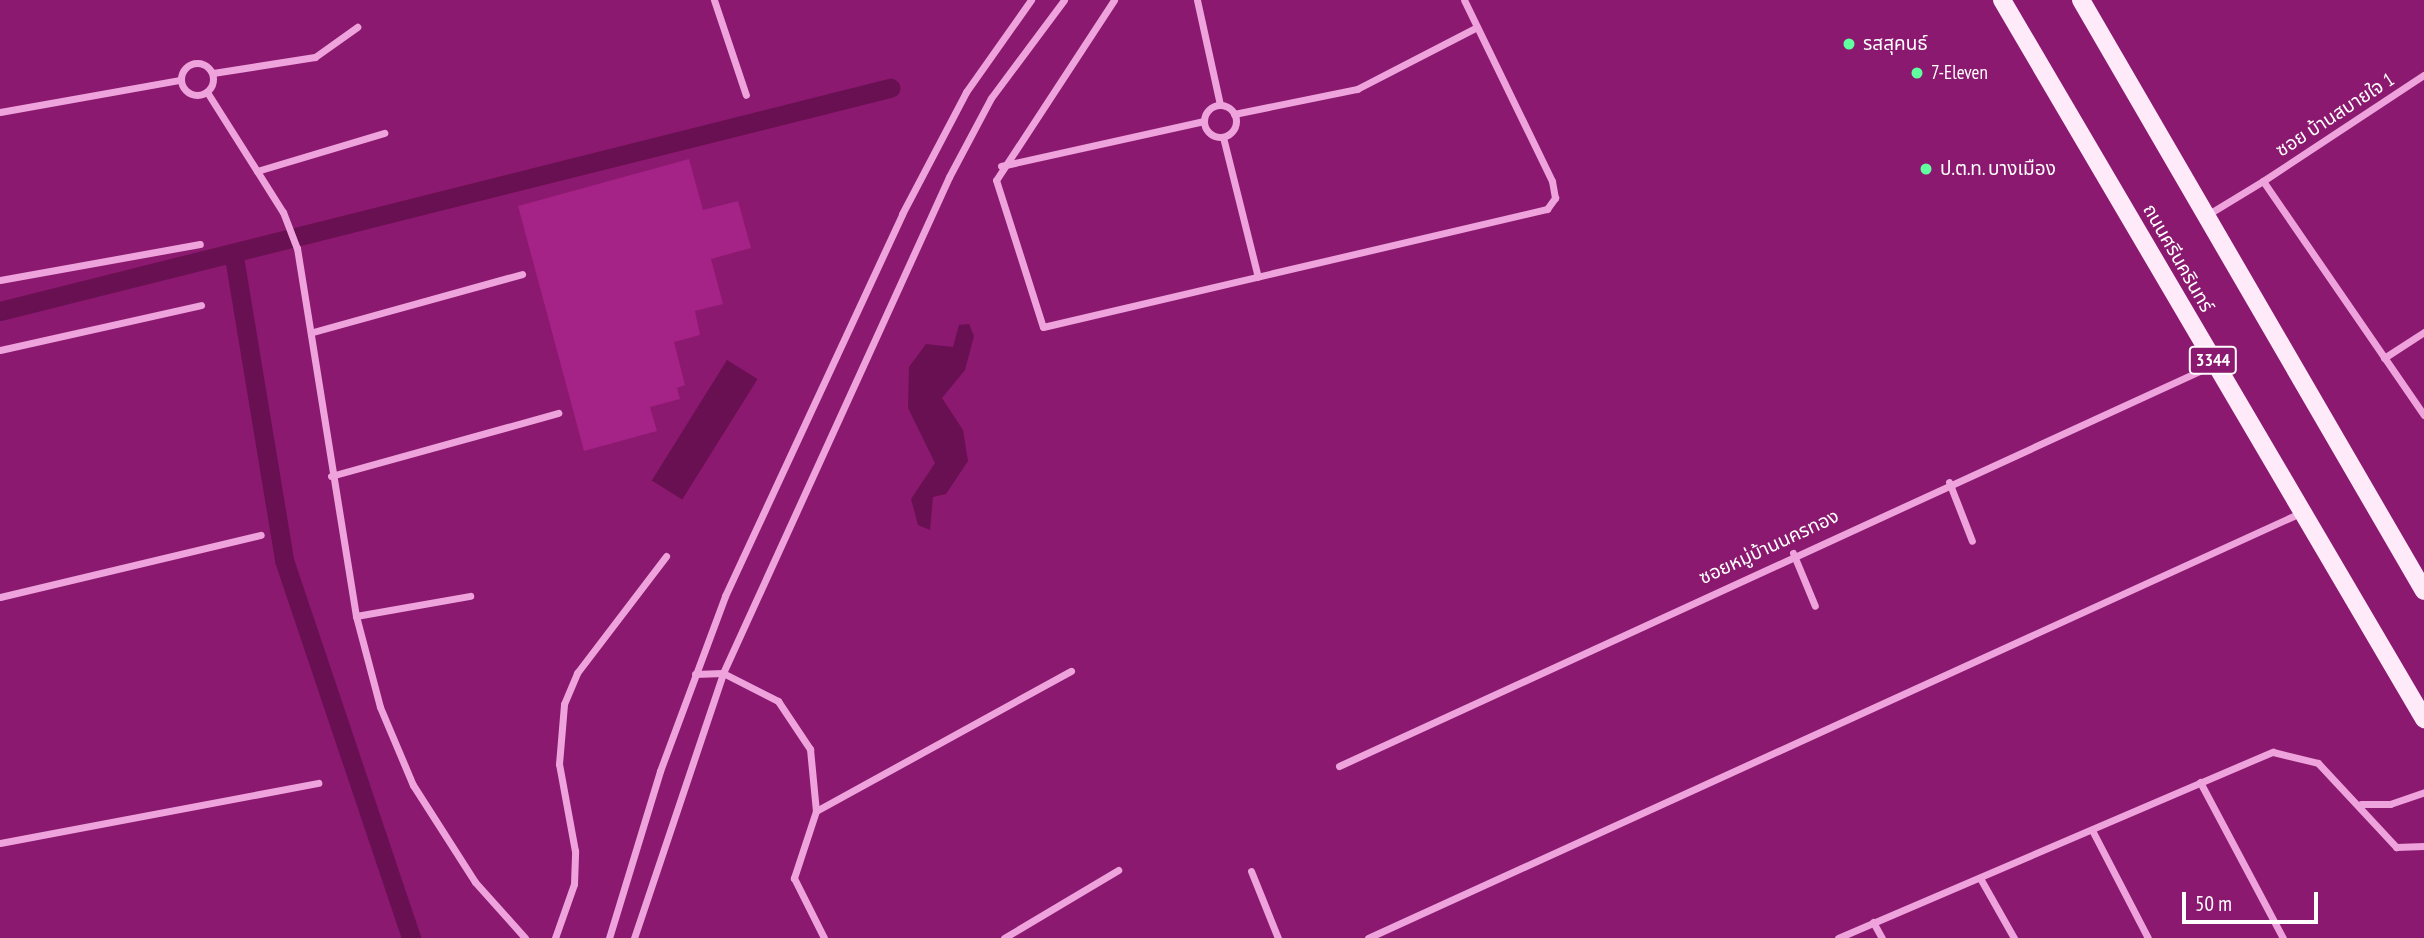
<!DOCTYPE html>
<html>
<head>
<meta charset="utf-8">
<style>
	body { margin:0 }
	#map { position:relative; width:2424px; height:938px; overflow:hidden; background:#8b196f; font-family:"PT Sans Narrow","Noto Sans Thai",sans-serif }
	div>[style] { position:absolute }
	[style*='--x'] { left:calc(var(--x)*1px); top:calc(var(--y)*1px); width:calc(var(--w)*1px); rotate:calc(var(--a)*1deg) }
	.green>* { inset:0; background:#a52286 }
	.water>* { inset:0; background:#691052; transform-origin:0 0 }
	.canal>* { height:19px; margin:-9.5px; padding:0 9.5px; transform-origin:9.5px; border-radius:9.5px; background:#691052 }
	.street>* { height:7px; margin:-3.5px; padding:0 3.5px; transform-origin:3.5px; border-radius:3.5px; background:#eea3dc }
	.street>.ring { margin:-3.5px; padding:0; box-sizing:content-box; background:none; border:7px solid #eea3dc; border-radius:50% }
	.primary>* { height:18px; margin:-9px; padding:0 9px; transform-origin:9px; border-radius:9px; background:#ffeaf9 }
	.dots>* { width:19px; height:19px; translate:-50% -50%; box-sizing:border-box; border:4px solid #8b196f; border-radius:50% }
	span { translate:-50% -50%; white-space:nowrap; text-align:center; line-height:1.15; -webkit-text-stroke:5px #8b196f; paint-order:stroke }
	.shield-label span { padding:2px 5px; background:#8b196f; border:2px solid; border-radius:5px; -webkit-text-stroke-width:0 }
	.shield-label { font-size:18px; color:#fff; font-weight:700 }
	.poi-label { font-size:19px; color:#fff }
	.left { translate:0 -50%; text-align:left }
	.street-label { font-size:19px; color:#fff }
	.scale { position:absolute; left:2182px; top:892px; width:136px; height:32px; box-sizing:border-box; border:4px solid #fff; border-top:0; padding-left:9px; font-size:21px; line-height:24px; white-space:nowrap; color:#fff; -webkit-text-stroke:5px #8b196f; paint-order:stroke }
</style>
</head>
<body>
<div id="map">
	<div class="green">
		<div style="clip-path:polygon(689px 159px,703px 210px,738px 201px,751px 248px,711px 259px,723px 304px,695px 311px,700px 335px,674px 342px,685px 385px,677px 388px,680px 399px,650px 407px,657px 431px,584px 451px,518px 206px)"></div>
	</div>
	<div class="water">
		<div style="clip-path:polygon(969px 324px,974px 336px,965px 370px,942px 398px,963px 430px,968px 461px,946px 494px,933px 497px,930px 530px,918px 525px,911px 499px,935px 463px,908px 408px,909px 367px,926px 344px,953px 347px,959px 325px)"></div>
		<div style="left:727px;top:360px;width:36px;height:142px;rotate:32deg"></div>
	</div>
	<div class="canal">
		<div style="--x:234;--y:257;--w:307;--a:80.6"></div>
		<div style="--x:284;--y:560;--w:399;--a:71.4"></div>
		<div style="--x:0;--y:311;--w:918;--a:-14.07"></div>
	</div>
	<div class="street">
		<div style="--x:714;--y:0;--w:100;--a:71.4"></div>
		<div style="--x:1114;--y:0;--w:215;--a:123.2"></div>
		<div style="--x:996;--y:180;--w:154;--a:72.3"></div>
		<div style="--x:1043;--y:327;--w:518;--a:-13.18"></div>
		<div style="--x:1547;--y:209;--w:14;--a:-54"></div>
		<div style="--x:1555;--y:198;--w:17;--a:-100"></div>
		<div style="--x:1552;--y:181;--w:201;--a:-115.9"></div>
		<div style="--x:1197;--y:0;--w:107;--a:77.6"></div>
		<div class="ring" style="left:181px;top:63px;width:25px;height:25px"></div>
		<div style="--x:213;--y:73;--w:103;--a:-8.9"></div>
		<div style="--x:315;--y:57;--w:52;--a:-35.5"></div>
		<div style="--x:207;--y:92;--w:142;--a:57.7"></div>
		<div style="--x:283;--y:212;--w:39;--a:69"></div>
		<div style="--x:297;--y:248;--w:373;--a:80.9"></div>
		<div style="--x:356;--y:616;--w:94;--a:75.2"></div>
		<div style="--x:380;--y:707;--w:85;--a:67.1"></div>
		<div style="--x:413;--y:785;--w:115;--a:57.4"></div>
		<div style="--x:475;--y:882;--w:75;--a:48.2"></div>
		<div class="ring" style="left:1204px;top:105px;width:25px;height:25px"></div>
		<div style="--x:0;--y:112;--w:183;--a:-10.1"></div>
		<div style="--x:1234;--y:114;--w:126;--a:-11.5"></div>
		<div style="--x:1357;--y:89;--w:135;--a:-27.3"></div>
		<div style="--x:1223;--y:137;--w:144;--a:76"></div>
		<div style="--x:1001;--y:166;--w:208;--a:-12.5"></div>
		<div style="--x:257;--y:171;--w:133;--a:-16.7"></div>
		<div style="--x:2263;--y:181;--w:193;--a:-33.4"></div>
		<div style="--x:2207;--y:215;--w:66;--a:-31.3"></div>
		<div style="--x:2263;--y:181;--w:284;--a:55.5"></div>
		<div style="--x:0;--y:280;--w:203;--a:-10.2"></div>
		<div style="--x:313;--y:332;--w:217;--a:-15.5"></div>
		<div style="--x:0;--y:350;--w:206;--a:-12.6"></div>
		<div style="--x:2384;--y:358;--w:48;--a:-33"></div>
		<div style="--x:331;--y:476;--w:236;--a:-15.5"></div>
		<div style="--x:1949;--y:482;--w:63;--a:68.7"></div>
		<div style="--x:1793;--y:553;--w:57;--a:67.5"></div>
		<div style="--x:0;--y:597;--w:268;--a:-13.4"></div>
		<div style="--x:356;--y:616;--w:116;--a:-10"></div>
		<div style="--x:695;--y:674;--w:28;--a:-2"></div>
		<div style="--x:723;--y:673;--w:62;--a:27"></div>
		<div style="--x:778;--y:701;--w:58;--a:56.3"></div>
		<div style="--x:810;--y:749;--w:62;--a:84.5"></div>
		<div style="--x:816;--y:811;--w:71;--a:108.2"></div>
		<div style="--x:794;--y:878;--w:67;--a:63.4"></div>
		<div style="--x:1339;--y:766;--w:964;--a:-24.65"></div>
		<div style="--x:2200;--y:782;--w:177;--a:62"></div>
		<div style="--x:2361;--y:804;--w:29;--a:0"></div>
		<div style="--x:2390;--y:804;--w:36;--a:-19"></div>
		<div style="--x:816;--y:811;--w:291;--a:-28.8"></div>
		<div style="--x:2093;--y:832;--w:119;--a:62.6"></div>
		<div style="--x:0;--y:843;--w:324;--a:-10.7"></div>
		<div style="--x:1251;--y:871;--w:72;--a:68.1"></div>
		<div style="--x:1980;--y:878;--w:69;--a:60.5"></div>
		<div style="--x:1873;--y:922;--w:18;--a:61"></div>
		<div style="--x:555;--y:938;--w:57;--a:-70.6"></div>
		<div style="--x:574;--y:884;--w:33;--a:-88"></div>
		<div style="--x:575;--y:851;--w:88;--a:-100.4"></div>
		<div style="--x:559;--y:764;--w:60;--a:-85.2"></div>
		<div style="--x:564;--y:704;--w:34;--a:-67"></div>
		<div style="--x:577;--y:673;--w:147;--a:-52.7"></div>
		<div style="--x:609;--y:938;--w:175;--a:-73"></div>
		<div style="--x:660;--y:771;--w:187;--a:-69.6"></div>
		<div style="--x:725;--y:596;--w:421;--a:-65.1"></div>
		<div style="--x:902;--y:214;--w:138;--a:-62.3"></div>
		<div style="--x:966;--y:92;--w:113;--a:-54.8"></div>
		<div style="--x:634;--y:938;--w:280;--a:-71.4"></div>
		<div style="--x:723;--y:673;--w:545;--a:-65.5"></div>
		<div style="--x:949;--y:177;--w:89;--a:-62"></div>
		<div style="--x:991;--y:98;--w:122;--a:-53.3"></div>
		<div style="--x:1004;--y:938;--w:133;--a:-30.8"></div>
		<div style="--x:1368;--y:938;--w:1024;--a:-24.51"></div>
		<div style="--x:1838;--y:938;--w:473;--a:-23.2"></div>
		<div style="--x:2273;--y:752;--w:46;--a:13.7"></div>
		<div style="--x:2318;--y:763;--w:115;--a:47.1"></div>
		<div style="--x:2396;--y:847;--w:28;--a:-2"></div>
	</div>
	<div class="primary">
		<div style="--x:2002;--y:0;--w:834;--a:59.59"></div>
		<div style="--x:2081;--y:0;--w:683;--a:59.87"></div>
	</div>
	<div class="dots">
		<div style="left:1849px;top:44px;background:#60ff9f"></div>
		<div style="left:1917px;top:73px;background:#60ff9f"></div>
		<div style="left:1926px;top:169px;background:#60ff9f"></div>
	</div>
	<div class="shield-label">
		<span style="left:2213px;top:360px">3344</span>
	</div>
	<div class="poi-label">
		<span class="left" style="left:1863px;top:44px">รสสุคนธ์</span>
		<span class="left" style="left:1931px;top:73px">7-Eleven</span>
		<span class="left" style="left:1940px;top:169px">ป.ต.ท. บางเมือง</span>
	</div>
	<div class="street-label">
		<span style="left:2335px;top:115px;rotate:-33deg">ซอย บ้านสบายใจ 1</span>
		<span style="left:2178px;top:258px;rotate:60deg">ถนนศรีนครินทร์</span>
		<span style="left:1769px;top:547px;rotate:-25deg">ซอยหมู่บ้านนครทอง</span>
	</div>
	<div class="scale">50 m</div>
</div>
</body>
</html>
